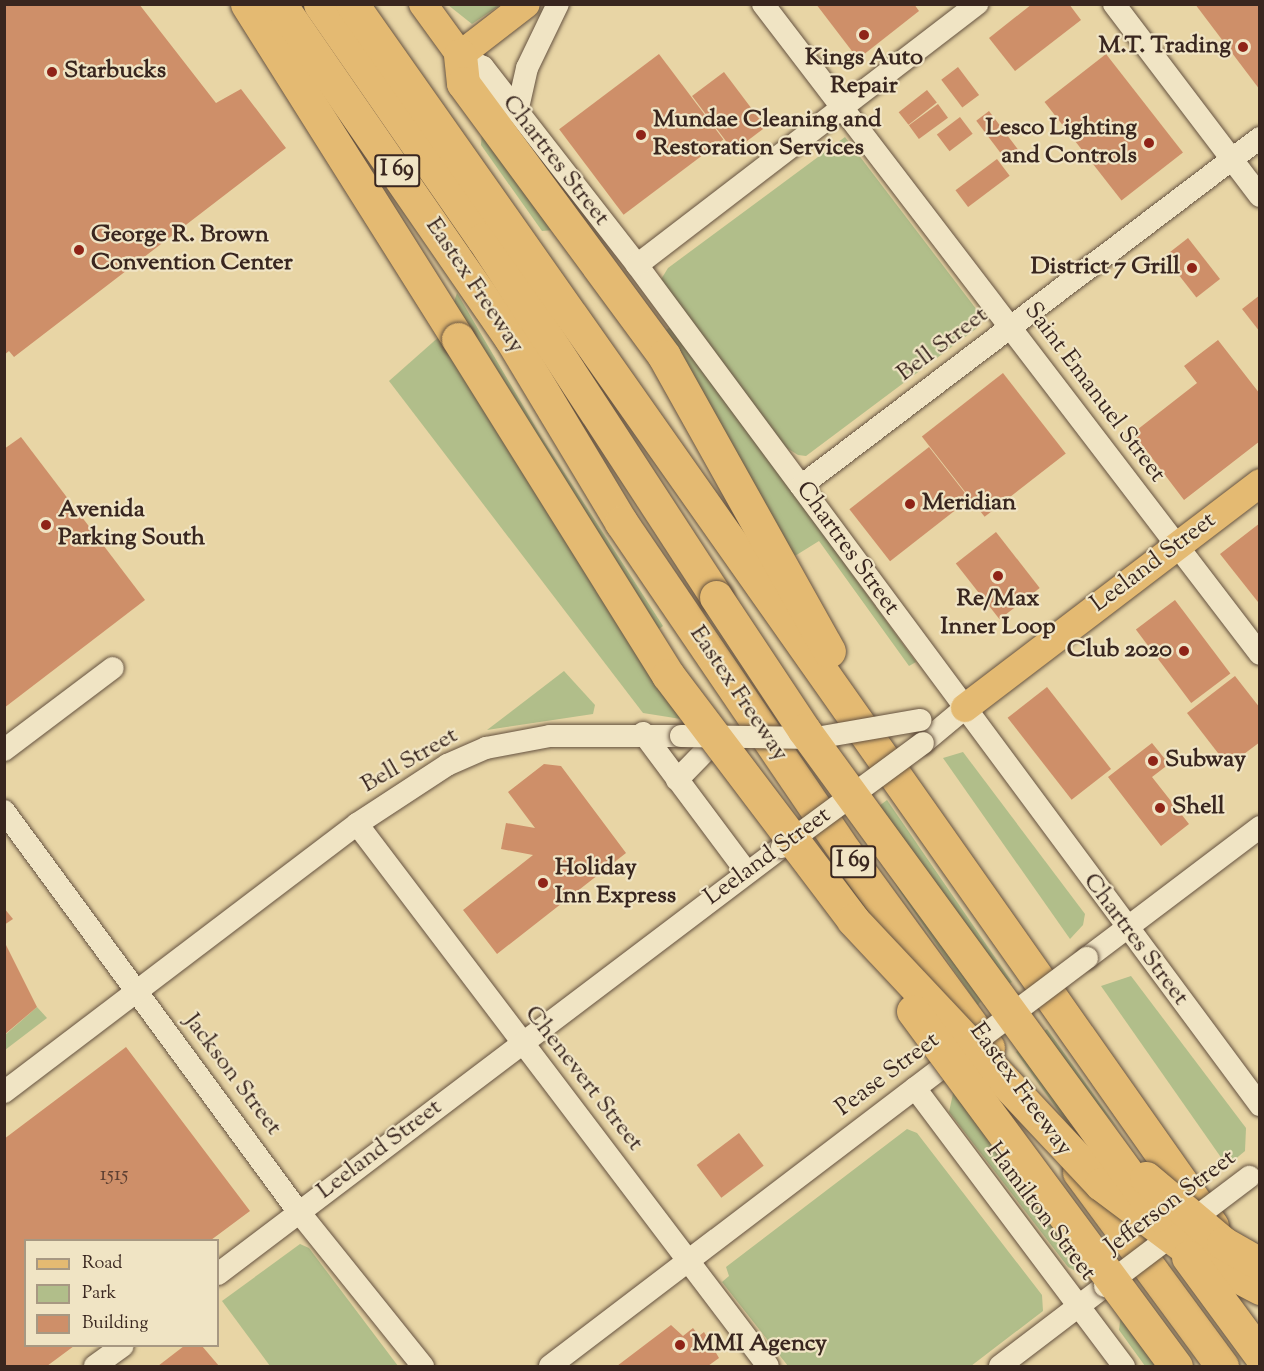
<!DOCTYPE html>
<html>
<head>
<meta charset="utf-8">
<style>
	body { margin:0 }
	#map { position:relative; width:1264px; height:1371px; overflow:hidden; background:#e8d5a5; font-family:"Sorts Mill Goudy",serif }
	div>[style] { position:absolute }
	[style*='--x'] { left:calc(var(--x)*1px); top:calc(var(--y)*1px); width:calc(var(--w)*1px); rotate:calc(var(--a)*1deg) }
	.green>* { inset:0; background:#b1be8a }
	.building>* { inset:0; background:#ce8f69; transform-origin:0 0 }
	.roads { filter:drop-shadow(0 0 2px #655240) drop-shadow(0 0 2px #655240) }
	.minor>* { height:22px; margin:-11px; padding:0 11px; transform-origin:11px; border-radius:11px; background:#f0e4c4 }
	.major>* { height:28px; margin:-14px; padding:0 14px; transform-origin:14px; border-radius:14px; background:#e4ba72 }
	.highway>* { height:33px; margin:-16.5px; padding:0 16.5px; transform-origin:16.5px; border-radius:16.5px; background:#e4ba72 }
	.bridges { filter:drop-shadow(0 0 2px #655240) drop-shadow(0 0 2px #655240) }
	.minor-bridge>* { height:22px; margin:-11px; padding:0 11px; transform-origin:11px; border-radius:11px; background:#f0e4c4 }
	.highway-bridge>* { height:33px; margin:-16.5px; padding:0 16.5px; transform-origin:16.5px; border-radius:16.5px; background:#e4ba72 }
	.dots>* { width:16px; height:16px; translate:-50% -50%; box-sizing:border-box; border:3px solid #f0e4c4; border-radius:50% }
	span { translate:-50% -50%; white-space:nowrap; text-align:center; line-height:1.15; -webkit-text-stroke:4.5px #f0e4c4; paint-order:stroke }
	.number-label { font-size:21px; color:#5e4032 }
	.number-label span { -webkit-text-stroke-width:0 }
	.shield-label span { padding:2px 4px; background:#f0e4c4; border:2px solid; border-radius:4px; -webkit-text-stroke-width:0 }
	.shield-label { font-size:22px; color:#39261f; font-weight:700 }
	.poi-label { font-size:24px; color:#39261f; font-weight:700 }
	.right { translate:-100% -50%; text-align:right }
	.left { translate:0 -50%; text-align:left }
	.street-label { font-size:24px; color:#39261f }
	.frame { position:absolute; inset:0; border:6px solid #39261f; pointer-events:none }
	.legend { position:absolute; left:24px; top:1239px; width:195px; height:108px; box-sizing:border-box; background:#f0e4c4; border:2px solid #a79882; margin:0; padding:8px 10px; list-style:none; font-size:18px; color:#39261f }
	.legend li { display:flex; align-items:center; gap:12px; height:30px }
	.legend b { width:30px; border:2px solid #a79882 }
</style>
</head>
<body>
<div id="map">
	<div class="green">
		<div style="clip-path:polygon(448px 5px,500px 5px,472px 24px)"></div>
		<div style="clip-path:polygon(482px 131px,555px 230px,542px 231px,481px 145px)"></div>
		<div style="clip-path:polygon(845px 137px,980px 314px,977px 328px,806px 456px,798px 455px,782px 445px,660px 281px,668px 268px)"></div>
		<div style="clip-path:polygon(457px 293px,542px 438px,663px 626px,651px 635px,450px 313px)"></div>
		<div style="clip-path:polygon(670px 327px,823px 534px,916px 662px,909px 666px,819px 541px,790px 559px,661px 334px)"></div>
		<div style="clip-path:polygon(441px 335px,681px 719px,643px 713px,389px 381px)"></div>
		<div style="clip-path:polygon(564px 671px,595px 705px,593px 714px,487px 730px)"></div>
		<div style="clip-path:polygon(963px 752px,1085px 914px,1083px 925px,1070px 939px,943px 758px)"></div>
		<div style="clip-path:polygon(887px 800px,1012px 982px,1003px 987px,875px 809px)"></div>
		<div style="clip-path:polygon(873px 841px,984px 997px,978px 1005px,899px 890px)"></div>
		<div style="clip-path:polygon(1131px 976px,1246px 1128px,1245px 1151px,1227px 1166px,1101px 986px)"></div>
		<div style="clip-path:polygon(37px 1007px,47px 1018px,5px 1050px,5px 1035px)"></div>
		<div style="clip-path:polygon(1047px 1029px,1119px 1130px,1039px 1035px)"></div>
		<div style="clip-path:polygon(1022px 1047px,1141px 1207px,1097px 1165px,1016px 1052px)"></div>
		<div style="clip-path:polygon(954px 1089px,1090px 1271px,1083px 1275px,1068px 1267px,949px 1112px)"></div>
		<div style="clip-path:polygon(907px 1129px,917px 1133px,1042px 1295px,1043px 1311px,971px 1366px,788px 1366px,722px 1282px,729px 1276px,726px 1267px)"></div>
		<div style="clip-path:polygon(300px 1244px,309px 1248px,398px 1366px,270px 1366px,222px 1301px)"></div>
		<div style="clip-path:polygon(1121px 1314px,1160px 1366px,1145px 1366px,1119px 1330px)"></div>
	</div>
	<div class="building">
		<div style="clip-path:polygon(4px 4px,139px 4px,216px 103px,241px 89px,286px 148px,14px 357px,9px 351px,4px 355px)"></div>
		<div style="clip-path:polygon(816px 4px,914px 4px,919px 11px,858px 59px)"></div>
		<div style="clip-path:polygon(1032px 4px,1069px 4px,1081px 20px,1015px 71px,989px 38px)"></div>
		<div style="clip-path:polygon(1195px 4px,1260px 4px,1260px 90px)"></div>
		<div style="left:659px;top:54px;width:107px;height:125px;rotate:53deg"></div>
		<div style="left:1106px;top:54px;width:125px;height:78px;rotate:52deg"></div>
		<div style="left:958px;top:67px;width:35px;height:21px;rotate:53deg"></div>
		<div style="left:724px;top:72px;width:69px;height:40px;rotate:53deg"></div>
		<div style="left:927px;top:90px;width:16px;height:36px;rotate:52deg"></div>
		<div style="left:938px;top:104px;width:17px;height:36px;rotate:54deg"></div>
		<div style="left:989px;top:111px;width:54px;height:16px;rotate:53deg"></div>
		<div style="left:960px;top:117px;width:21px;height:29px;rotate:53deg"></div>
		<div style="left:997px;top:159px;width:21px;height:52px;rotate:53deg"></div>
		<div style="left:1188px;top:238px;width:52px;height:30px;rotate:52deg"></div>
		<div style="clip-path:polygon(1260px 295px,1260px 332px,1242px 309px)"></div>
		<div style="clip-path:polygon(1218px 340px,1260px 394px,1260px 441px,1184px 500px,1133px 433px,1197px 383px,1184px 366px)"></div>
		<div style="left:1003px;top:373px;width:102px;height:103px;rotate:52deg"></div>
		<div style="clip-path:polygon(21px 437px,145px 600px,4px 708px,4px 449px)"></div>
		<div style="left:929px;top:447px;width:66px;height:101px;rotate:52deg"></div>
		<div style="clip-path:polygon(1260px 523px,1260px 601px,1258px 602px,1220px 554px)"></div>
		<div style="left:996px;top:532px;width:71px;height:51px;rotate:52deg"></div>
		<div style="left:1175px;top:600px;width:92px;height:49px;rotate:53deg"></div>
		<div style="clip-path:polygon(1235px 676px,1260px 708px,1260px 742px,1228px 766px,1187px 713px)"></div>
		<div style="left:1047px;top:687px;width:104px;height:50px;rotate:52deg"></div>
		<div style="clip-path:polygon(1152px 743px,1169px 764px,1152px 777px,1189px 824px,1161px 846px,1108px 777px)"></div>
		<div style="clip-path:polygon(544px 764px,561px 766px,626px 853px,497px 954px,463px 910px,533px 855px,501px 849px,506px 823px,535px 828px,508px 792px)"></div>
		<div style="clip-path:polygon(4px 908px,13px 919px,4px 925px)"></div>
		<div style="clip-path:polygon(4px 941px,37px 1007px,4px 1035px)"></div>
		<div style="clip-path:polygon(126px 1047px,250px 1211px,211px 1240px,26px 1240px,26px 1346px,74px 1346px,47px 1366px,4px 1366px,4px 1139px)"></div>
		<div style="left:739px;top:1133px;width:41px;height:53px;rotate:53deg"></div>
		<div style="clip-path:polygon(671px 1325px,683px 1336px,693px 1328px,699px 1336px,704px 1332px,719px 1358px,708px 1366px,617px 1366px)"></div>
		<div style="clip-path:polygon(184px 1346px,202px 1346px,219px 1366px,158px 1366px)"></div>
	</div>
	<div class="roads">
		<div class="minor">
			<div style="--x:763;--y:4;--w:818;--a:52.6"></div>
			<div style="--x:1114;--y:4;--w:241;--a:52.8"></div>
			<div style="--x:460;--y:55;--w:26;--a:28"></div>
			<div style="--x:483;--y:67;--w:251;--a:52.1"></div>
			<div style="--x:637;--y:265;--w:1046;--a:53.44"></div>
			<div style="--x:517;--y:112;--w:45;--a:-77.2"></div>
			<div style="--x:527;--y:68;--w:71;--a:-64.2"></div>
			<div style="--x:637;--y:265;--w:429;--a:-37.5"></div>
			<div style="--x:801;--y:486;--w:576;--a:-37.17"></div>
			<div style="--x:643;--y:733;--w:172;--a:53.3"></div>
			<div style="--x:923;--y:743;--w:55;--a:-39.8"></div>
			<div style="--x:4;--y:750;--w:136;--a:-37"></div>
			<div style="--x:677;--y:780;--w:59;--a:-45.7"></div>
			<div style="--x:4;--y:811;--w:498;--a:53.7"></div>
			<div style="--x:299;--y:1212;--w:198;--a:51.2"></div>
			<div style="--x:357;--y:824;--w:680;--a:52.83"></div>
			<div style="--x:1087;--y:958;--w:217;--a:-37.1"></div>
			<div style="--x:915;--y:1088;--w:348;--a:53.1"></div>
			<div style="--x:4;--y:1092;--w:443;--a:-37.2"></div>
			<div style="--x:357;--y:824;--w:108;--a:-33.2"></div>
			<div style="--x:447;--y:765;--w:43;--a:-23.6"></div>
			<div style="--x:486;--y:748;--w:65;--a:-10.6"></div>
			<div style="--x:550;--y:736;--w:131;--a:0"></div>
			<div style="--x:218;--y:1274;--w:707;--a:-37.13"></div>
			<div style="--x:95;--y:1366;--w:34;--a:-36"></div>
			<div style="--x:550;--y:1366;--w:500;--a:-37.28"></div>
			<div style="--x:1000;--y:1366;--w:132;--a:-37.3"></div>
		</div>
		<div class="major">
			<div style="--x:423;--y:4;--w:63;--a:54"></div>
			<div style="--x:460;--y:55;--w:83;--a:-37.7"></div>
			<div style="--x:965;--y:708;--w:371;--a:-37.3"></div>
		</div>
		<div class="highway">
			<div style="--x:247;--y:4;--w:396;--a:57.8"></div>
			<div style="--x:280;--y:4;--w:407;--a:55.4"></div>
			<div style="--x:511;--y:339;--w:214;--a:59"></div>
			<div style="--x:621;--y:522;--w:400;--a:55.8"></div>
			<div style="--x:846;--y:853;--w:241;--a:53.9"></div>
			<div style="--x:320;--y:4;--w:286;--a:55.3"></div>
			<div style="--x:483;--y:239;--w:427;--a:56.9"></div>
			<div style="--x:352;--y:4;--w:1494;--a:54.86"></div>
			<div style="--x:460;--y:55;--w:28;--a:84"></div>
			<div style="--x:463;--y:83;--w:339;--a:53.6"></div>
			<div style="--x:664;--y:356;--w:338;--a:60.8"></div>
			<div style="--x:1079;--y:1172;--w:241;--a:53.6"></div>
		</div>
	</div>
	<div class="bridges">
		<div class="minor-bridge">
			<div style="--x:681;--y:736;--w:135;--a:0.8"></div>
			<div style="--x:816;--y:738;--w:106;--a:-9.8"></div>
			<div style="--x:782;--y:847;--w:175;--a:-36.4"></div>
			<div style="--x:959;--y:1054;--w:160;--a:-36.9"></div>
			<div style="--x:1105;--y:1286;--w:181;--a:-37.1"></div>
		</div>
		<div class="highway-bridge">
			<div style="--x:458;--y:339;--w:396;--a:58"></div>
			<div style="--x:668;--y:675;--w:307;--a:52.9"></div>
			<div style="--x:853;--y:920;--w:362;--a:46.8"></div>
			<div style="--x:1101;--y:1184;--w:115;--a:36.9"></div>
			<div style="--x:1193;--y:1253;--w:76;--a:27.6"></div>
			<div style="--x:716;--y:597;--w:159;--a:56.5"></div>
			<div style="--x:804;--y:730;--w:600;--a:53.87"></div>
			<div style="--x:913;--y:1011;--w:442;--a:53.5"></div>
			<div style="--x:1146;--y:1178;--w:101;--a:40.2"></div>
			<div style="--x:1223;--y:1243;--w:43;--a:29.6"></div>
			<div style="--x:1188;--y:1257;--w:122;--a:53.7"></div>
		</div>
	</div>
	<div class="dots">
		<div style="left:864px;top:35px;background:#8f2418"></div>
		<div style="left:1243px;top:47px;background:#8f2418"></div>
		<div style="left:52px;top:72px;background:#8f2418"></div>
		<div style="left:641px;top:135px;background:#8f2418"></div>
		<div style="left:1149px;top:143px;background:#8f2418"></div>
		<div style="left:79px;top:250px;background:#8f2418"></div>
		<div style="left:1192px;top:268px;background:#8f2418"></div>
		<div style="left:910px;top:504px;background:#8f2418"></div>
		<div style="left:46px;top:525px;background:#8f2418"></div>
		<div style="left:998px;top:576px;background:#8f2418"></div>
		<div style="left:1184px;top:651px;background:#8f2418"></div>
		<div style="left:1153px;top:761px;background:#8f2418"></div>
		<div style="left:1160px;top:808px;background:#8f2418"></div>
		<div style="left:543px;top:883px;background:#8f2418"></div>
		<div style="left:680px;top:1345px;background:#8f2418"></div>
	</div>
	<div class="number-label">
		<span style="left:114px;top:1175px">1515</span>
	</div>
	<div class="shield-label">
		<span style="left:397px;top:171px">I 69</span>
		<span style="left:853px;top:862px">I 69</span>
	</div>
	<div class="poi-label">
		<span class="right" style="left:1231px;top:47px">M.T. Trading</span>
		<span style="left:864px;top:73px">Kings Auto<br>Repair</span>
		<span class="left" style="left:64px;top:72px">Starbucks</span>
		<span class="left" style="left:653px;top:135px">Mundae Cleaning and<br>Restoration Services</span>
		<span class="right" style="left:1137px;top:143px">Lesco Lighting<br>and Controls</span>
		<span class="left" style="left:91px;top:250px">George R. Brown<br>Convention Center</span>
		<span class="right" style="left:1180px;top:268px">District 7 Grill</span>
		<span class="left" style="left:922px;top:504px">Meridian</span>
		<span class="left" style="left:58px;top:525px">Avenida<br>Parking South</span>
		<span style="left:998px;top:614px">Re/Max<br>Inner Loop</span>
		<span class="right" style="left:1172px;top:651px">Club 2020</span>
		<span class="left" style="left:1165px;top:761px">Subway</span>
		<span class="left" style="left:1172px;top:808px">Shell</span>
		<span class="left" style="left:555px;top:883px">Holiday<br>Inn Express</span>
		<span class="left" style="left:692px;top:1345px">MMI Agency</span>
	</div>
	<div class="street-label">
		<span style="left:555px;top:161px;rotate:52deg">Chartres Street</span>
		<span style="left:474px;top:286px;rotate:56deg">Eastex Freeway</span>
		<span style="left:943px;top:345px;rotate:-37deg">Bell Street</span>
		<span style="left:1094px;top:393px;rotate:53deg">Saint Emanuel Street</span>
		<span style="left:847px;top:549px;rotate:54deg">Chartres Street</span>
		<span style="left:1154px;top:563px;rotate:-37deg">Leeland Street</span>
		<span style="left:738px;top:694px;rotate:56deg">Eastex Freeway</span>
		<span style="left:410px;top:761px;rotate:-30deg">Bell Street</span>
		<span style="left:768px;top:857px;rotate:-36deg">Leeland Street</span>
		<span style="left:1135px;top:940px;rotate:53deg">Chartres Street</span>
		<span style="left:232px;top:1075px;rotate:53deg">Jackson Street</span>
		<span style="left:888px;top:1075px;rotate:-37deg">Pease Street</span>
		<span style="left:583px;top:1079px;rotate:52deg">Chenevert Street</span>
		<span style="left:1020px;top:1090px;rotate:54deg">Eastex Freeway</span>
		<span style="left:380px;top:1150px;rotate:-37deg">Leeland Street</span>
		<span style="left:1171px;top:1203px;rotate:-37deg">Jefferson Street</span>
		<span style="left:1040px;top:1212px;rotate:53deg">Hamilton Street</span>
	</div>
	<div class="frame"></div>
	<ul class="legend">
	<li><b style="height:8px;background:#e4ba72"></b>Road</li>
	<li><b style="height:16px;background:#b1be8a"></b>Park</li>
	<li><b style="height:16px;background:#ce8f69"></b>Building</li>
	</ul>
</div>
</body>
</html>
